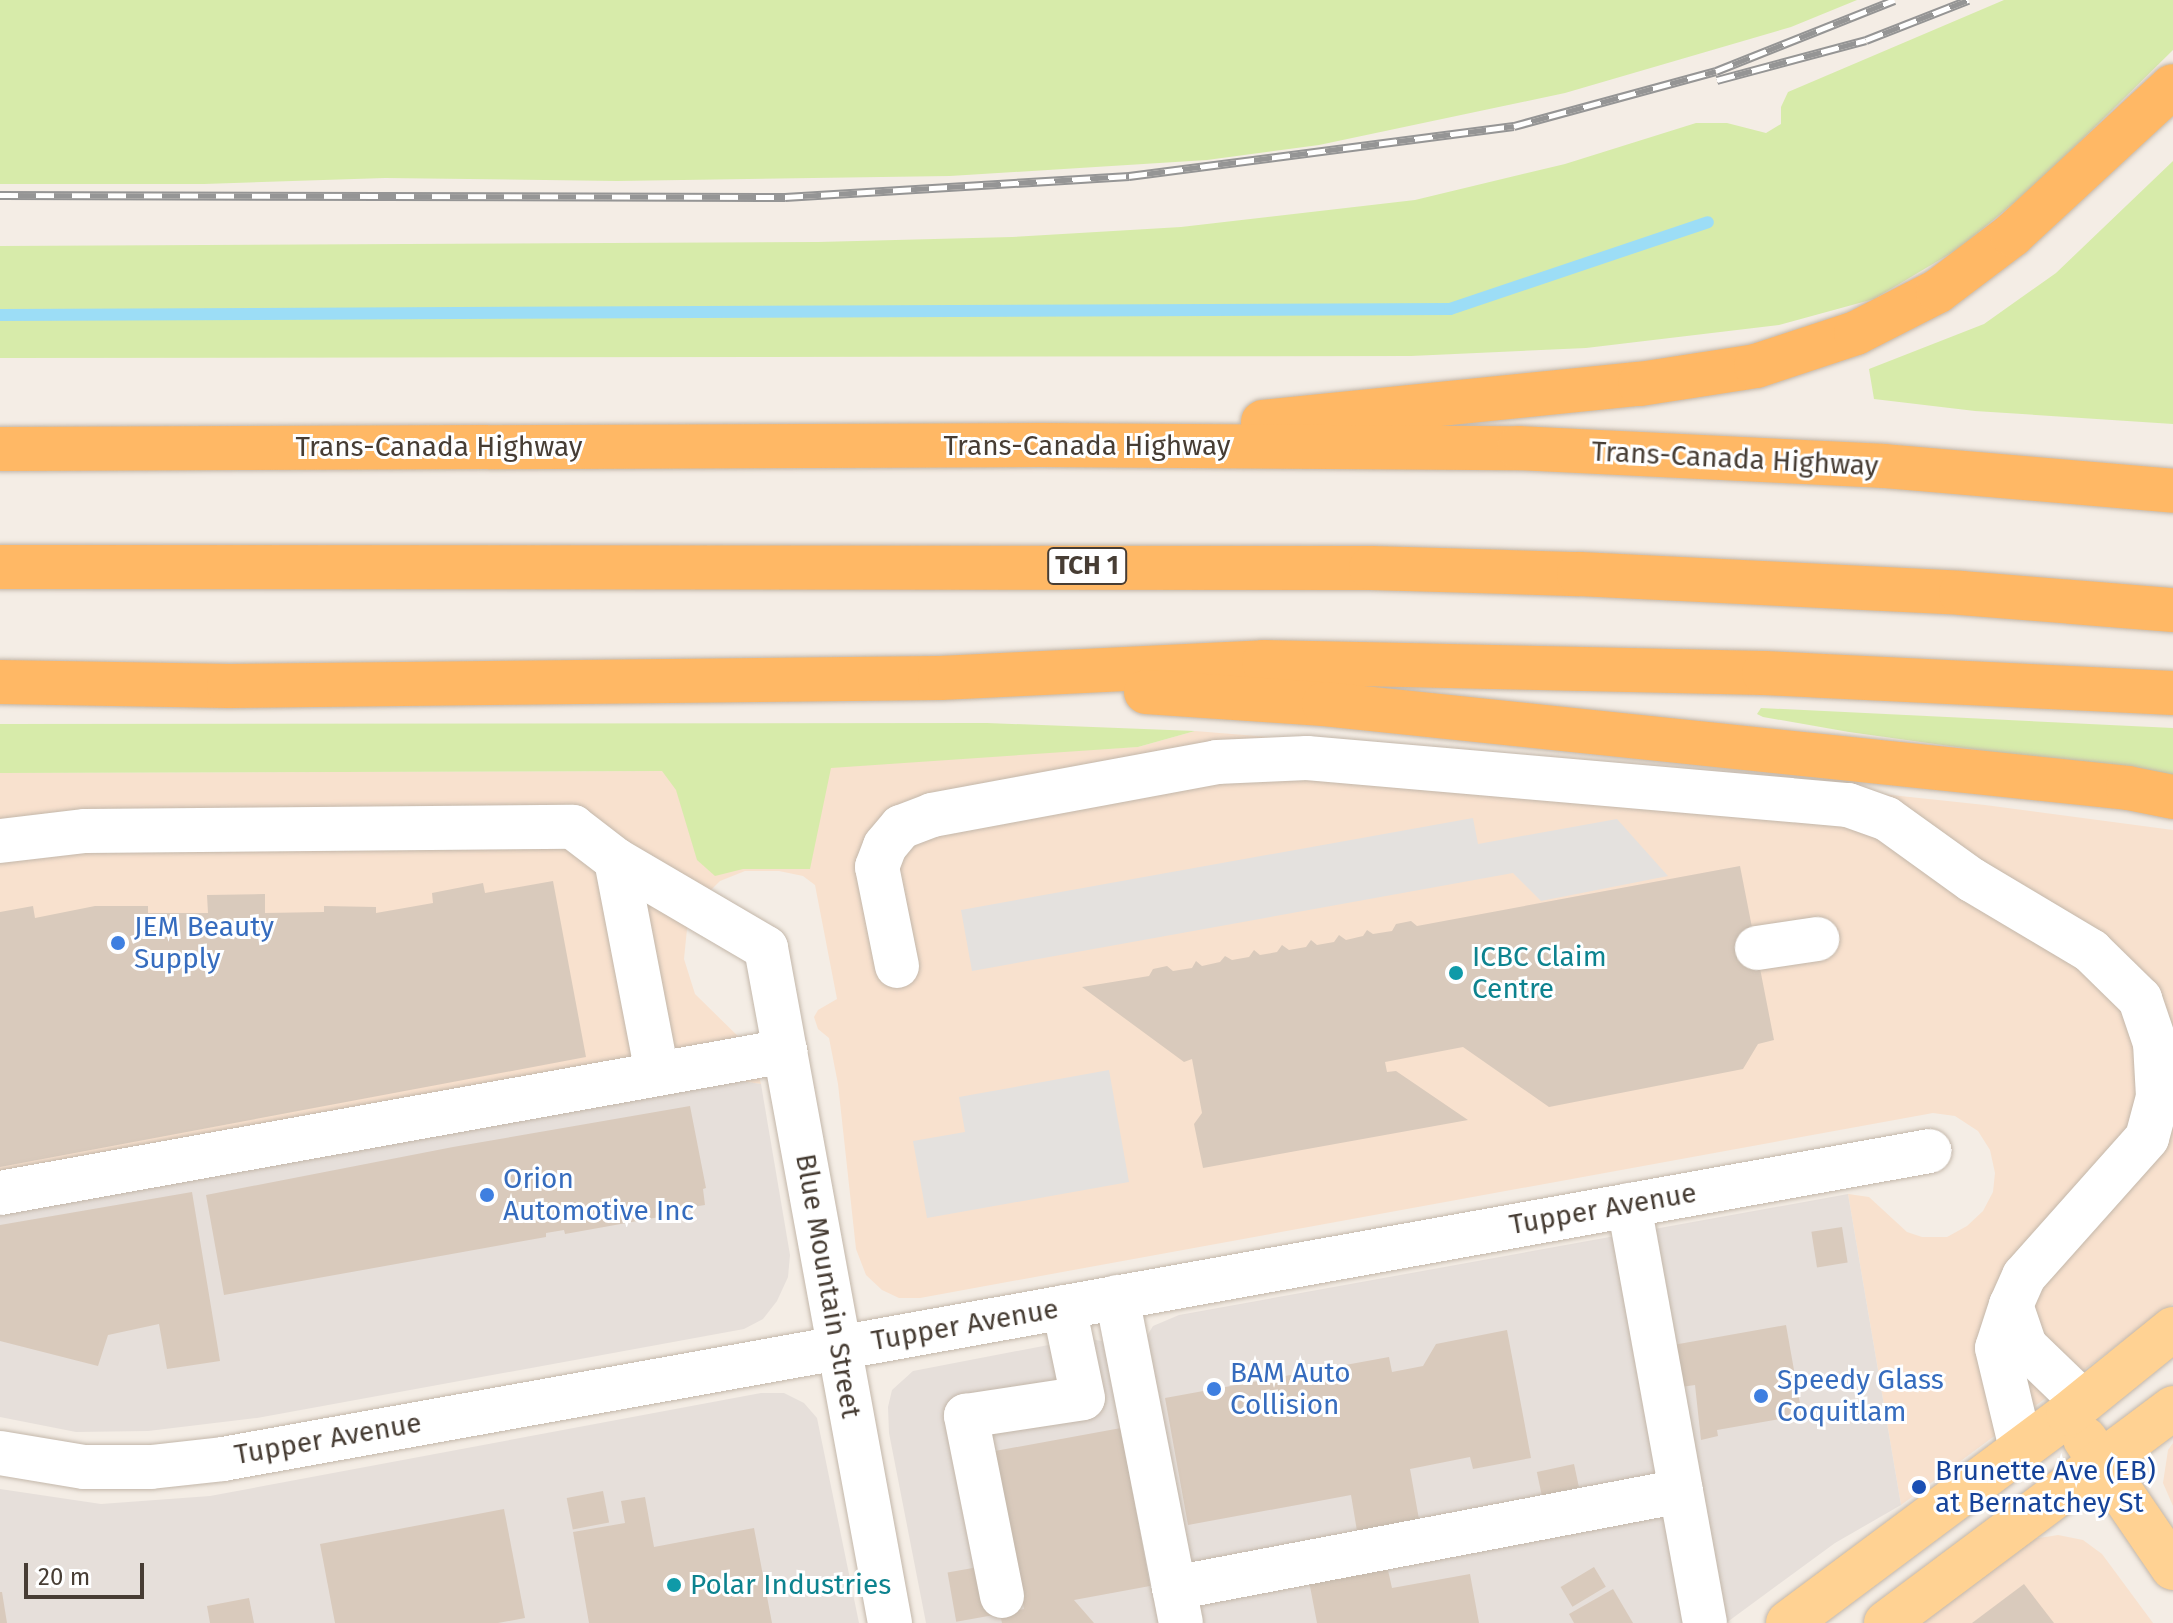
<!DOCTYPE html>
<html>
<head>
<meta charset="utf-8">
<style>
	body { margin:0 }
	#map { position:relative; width:2173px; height:1623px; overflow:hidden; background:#f4ede5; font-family:"Fira Sans",sans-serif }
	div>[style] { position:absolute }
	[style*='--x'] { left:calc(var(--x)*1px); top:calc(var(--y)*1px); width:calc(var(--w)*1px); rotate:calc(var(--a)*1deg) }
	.commercial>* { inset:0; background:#f8e1ce }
	.industrial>* { inset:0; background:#e6dfda }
	.green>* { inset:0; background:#d7ebaa }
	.parking>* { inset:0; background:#e4e1de }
	.stream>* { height:12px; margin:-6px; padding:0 6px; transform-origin:6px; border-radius:6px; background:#9cddf6 }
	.building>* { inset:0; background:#d9cabc; transform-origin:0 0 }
	.roads { filter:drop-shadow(0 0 2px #c3b7aa) drop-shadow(0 0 2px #c3b7aa) }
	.minor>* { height:44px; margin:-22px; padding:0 22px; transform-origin:22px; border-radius:22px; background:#fff }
	.major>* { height:44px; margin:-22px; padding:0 22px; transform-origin:22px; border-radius:22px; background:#ffd293 }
	.highway>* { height:44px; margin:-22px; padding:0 22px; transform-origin:22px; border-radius:22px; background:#ffb865 }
	.rail>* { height:9px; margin-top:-4.5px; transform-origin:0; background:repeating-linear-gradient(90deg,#fff 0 18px,#959595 0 36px); box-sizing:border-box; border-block:2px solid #959595 }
	.dots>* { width:22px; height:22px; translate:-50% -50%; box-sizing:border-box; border:4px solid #fff; border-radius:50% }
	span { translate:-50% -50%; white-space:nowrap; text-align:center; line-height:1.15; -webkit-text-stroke:6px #fff; paint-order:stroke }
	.shield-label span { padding:2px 6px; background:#fff; border:2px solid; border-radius:6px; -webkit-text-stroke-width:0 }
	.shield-label { font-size:26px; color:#473d34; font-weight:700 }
	.street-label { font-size:28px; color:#473d34 }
	.shop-label { font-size:28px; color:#366cbe }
	.left { translate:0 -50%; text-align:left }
	.culture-label { font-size:28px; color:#0d838f }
	.transit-label { font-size:28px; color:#164399 }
	.scale { position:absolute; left:24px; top:1563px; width:120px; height:36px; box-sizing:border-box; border:4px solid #473d34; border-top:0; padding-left:10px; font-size:24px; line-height:28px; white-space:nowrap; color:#473d34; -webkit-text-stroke:6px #fff; paint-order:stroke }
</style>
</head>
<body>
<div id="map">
	<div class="commercial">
		<div style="clip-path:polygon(1195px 731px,1580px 762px,1985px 805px,2173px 830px,2173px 1304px,1901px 1505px,1848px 1194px,1869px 1197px,1907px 1232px,1922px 1237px,1947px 1237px,1967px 1226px,1983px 1211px,1993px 1192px,1995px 1173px,1990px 1150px,1978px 1131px,1955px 1116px,1933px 1113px,920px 1298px,899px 1298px,882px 1290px,866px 1275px,856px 1249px,838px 1084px,829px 1038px,818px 1029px,814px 1017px,818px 1010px,837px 999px,815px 885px,803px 876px,779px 871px,745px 871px,720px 881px,702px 899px,687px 929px,684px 959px,695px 994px,751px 1049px,761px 1084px,726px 1079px,0 1215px,0 773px,662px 771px,1138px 747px)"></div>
		<div style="clip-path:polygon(2173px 1443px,2173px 1506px,2163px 1483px,2168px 1450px)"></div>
		<div style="clip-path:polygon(2058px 1535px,2083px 1540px,2102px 1554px,2153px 1623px,1920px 1623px,2033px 1539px)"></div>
	</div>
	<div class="industrial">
		<div style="clip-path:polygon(726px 1079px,761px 1084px,790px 1255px,788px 1277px,777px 1301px,763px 1319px,744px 1329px,257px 1418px,148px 1431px,76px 1432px,0 1417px,0 1215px)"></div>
		<div style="clip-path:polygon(1848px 1194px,1901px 1505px,1835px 1543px,1726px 1623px,926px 1623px,889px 1433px,888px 1407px,892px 1390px,913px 1371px,1085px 1338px,1102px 1341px,1109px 1347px,1144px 1341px,1153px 1326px,1179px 1315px)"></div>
		<div style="clip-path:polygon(761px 1393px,784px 1393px,804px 1403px,817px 1418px,859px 1623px,0 1623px,0 1489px,101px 1504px,210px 1496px)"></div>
	</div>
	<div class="green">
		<div style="clip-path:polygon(0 0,1857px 0,1791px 27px,1565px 93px,1319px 145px,1207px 160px,950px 176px,617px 181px,385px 178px,204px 184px,0 184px)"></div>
		<div style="clip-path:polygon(2004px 0,2173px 0,2173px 50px,2037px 184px,1958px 249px,1874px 299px,1779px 325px,1586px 348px,1411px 356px,0 358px,0 246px,818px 242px,1012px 237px,1181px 227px,1415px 200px,1565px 164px,1696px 123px,1727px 123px,1766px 133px,1781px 124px,1781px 107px,1788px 92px)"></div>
		<div style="clip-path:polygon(2173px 161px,2173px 424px,1975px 411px,1874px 399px,1869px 369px,1984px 324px,2056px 273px)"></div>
		<div style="clip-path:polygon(1761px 708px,2173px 728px,2173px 777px,1849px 732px,1763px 717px,1757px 714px)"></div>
		<div style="clip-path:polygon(987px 723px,1195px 731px,1138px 747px,831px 768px,810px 869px,743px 869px,715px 876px,697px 860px,676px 790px,662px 771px,0 773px,0 724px)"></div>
	</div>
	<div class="parking">
		<div style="clip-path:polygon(1473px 818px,1478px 844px,1617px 819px,1668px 876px,1541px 901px,1513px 873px,972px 971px,961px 910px)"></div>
		<div style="clip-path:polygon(1109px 1070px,1129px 1182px,927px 1218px,913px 1141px,965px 1132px,959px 1097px)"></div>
	</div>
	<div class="stream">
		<div style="--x:0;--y:315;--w:1450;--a:-0.24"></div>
		<div style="--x:1450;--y:309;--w:272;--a:-18.6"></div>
	</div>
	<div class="building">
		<div style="clip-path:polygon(1740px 866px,1774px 1040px,1758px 1044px,1743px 1069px,1549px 1107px,1463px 1047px,1385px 1062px,1387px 1072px,1396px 1071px,1468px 1120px,1203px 1168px,1194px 1124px,1202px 1113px,1192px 1059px,1184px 1062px,1082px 987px,1149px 976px,1153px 969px,1167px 966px,1173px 971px,1192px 968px,1196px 961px,1202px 966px,1220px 962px,1225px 956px,1232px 960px,1249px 957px,1254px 950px,1260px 955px,1277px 952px,1282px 945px,1289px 950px,1306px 947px,1311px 940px,1317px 945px,1334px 942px,1339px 935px,1346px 940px,1363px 936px,1367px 930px,1373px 934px,1392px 931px,1396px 924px,1411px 921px,1417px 926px)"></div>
		<div style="clip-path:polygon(553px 881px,586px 1057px,0 1167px,0 912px,33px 906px,35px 918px,95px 906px,148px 906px,148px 913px,208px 913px,207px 895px,265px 894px,265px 913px,324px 912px,324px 906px,376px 907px,376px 913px,433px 903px,432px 893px,483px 883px,485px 893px)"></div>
		<div style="clip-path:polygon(690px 1106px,706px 1188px,703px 1189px,705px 1205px,692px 1207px,693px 1211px,565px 1234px,564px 1230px,546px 1233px,546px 1237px,224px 1295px,206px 1195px,453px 1147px)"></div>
		<div style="clip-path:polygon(192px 1192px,220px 1361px,167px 1369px,159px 1324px,108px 1335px,98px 1366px,0 1341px,0 1225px)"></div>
		<div style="left:1842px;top:1227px;width:36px;height:31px;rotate:81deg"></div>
		<div style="clip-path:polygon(1786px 1325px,1802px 1415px,1717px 1430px,1718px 1436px,1701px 1440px,1695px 1385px,1681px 1387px,1673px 1345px)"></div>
		<div style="clip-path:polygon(1507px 1330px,1531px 1458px,1473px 1469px,1470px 1457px,1410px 1469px,1420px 1525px,1358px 1537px,1351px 1495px,1188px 1525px,1165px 1398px,1389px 1357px,1392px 1372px,1423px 1366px,1436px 1344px)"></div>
		<div style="clip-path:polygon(1121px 1428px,1150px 1586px,1074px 1600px,1094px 1623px,1002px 1623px,1000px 1614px,1024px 1609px,995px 1451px)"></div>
		<div style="left:1574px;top:1464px;width:24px;height:38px;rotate:78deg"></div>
		<div style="left:603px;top:1491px;width:32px;height:37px;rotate:79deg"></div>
		<div style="clip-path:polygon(645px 1497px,654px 1547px,754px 1528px,772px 1623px,589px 1623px,573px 1532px,625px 1523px,621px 1501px)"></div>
		<div style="clip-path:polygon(504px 1509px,525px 1618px,498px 1623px,335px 1623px,320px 1544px)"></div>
		<div style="left:984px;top:1566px;width:50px;height:37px;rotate:80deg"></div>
		<div style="clip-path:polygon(1387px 1566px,1392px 1588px,1470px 1574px,1479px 1623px,1317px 1623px,1309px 1581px)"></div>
		<div style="left:1594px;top:1567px;width:23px;height:39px;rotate:59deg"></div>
		<div style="clip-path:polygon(2024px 1584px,2054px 1623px,1972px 1623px)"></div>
		<div style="clip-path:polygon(1613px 1589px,1633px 1623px,1574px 1623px,1569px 1614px)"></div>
		<div style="clip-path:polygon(0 1592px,2px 1592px,7px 1623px,0 1623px)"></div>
		<div style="clip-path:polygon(249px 1598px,254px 1623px,210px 1623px,207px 1606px)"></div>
	</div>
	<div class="roads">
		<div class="minor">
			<div style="--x:0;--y:841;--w:86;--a:-6.7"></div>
			<div style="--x:85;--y:831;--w:488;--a:-0.5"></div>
			<div style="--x:573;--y:827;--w:54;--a:37.5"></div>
			<div style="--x:616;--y:860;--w:174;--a:30.4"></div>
			<div style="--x:766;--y:948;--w:686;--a:79.59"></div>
			<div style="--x:616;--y:860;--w:216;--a:79.1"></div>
			<div style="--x:1757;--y:948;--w:61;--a:-8.5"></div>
			<div style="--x:897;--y:966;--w:101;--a:-101.4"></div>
			<div style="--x:877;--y:867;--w:22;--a:-69"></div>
			<div style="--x:885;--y:846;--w:25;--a:-50"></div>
			<div style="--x:901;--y:827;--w:33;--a:-21"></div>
			<div style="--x:932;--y:815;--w:290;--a:-10.5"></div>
			<div style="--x:1217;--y:762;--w:90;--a:-2.5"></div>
			<div style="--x:1307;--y:758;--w:543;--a:4.97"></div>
			<div style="--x:1848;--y:805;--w:41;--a:19.7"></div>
			<div style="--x:1887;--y:819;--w:105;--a:35.7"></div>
			<div style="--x:1972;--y:880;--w:139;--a:30.8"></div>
			<div style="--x:2091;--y:951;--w:69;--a:44.4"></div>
			<div style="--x:2140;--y:999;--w:46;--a:71.2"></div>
			<div style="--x:2155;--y:1043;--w:54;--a:86.8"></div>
			<div style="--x:2158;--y:1097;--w:42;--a:105"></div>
			<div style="--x:2147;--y:1138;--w:185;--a:131.7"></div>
			<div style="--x:2024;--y:1276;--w:32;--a:114"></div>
			<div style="--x:2011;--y:1305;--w:45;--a:108"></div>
			<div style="--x:1997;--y:1348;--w:103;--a:76.5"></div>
			<div style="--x:0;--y:1193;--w:798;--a:-10.25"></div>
			<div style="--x:1629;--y:1205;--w:425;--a:79.7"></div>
			<div style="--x:1117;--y:1297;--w:332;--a:78.9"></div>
			<div style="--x:2011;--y:1305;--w:43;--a:71.1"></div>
			<div style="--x:2025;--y:1346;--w:79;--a:44"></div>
			<div style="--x:0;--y:1453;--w:85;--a:9.5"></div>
			<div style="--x:84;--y:1467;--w:67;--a:0"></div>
			<div style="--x:151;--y:1467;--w:72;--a:-6.3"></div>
			<div style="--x:223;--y:1459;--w:1734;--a:-10.23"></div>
			<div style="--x:1174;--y:1588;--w:516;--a:-10.83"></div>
			<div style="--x:1002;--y:1596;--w:184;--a:-101.3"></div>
			<div style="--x:966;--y:1416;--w:118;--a:-8.7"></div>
			<div style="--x:1083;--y:1398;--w:93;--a:-101.8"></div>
		</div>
		<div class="major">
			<div style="--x:2085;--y:1439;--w:156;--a:55.7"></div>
			<div style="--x:1788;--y:1623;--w:349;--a:-36.7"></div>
			<div style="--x:2068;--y:1414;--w:135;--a:-39"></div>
			<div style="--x:1886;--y:1623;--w:359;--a:-36.8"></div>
		</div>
		<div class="highway">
			<div style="--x:1263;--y:422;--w:379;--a:-5.8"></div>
			<div style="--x:1640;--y:384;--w:117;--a:-8.8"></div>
			<div style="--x:1756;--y:366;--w:105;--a:-18.3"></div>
			<div style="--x:1856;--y:333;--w:92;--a:-27.1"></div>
			<div style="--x:1938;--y:291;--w:93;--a:-37.1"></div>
			<div style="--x:2012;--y:235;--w:219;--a:-42.8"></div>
			<div style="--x:0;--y:449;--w:1041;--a:-0.22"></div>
			<div style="--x:1041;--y:445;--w:478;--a:0.4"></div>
			<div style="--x:1519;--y:448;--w:365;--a:2.8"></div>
			<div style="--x:1884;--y:466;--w:290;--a:4.9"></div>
			<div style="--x:0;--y:567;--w:1371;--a:0.04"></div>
			<div style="--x:1371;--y:568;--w:208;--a:1.7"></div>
			<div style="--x:1579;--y:574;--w:382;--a:2.8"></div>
			<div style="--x:1961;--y:593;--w:213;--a:4.6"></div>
			<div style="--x:0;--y:682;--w:229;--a:1"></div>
			<div style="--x:229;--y:686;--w:711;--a:-0.64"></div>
			<div style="--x:940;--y:678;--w:324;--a:-2.8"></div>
			<div style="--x:1264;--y:662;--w:500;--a:1.26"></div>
			<div style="--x:1764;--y:673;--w:409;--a:2.8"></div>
			<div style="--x:1146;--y:692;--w:178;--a:3.9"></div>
			<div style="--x:1324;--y:704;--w:808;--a:5.96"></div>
			<div style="--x:2128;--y:788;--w:46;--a:11.3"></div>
		</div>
	</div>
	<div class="rail">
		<div style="--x:1717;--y:80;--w:154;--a:-15"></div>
		<div style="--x:1866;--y:40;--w:110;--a:-21.4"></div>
		<div style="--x:0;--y:195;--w:785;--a:0.15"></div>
		<div style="--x:785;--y:197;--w:345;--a:-3.5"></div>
		<div style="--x:1129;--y:176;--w:388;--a:-7.4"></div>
		<div style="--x:1514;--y:126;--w:209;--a:-15.2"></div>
		<div style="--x:1716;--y:71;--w:192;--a:-21.7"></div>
	</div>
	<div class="dots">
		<div style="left:118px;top:943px;background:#3f7fe0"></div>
		<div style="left:1456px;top:973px;background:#0f9aa8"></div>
		<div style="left:487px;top:1195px;background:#3f7fe0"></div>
		<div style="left:1214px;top:1389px;background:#3f7fe0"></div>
		<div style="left:1761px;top:1396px;background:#3f7fe0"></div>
		<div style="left:1919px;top:1487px;background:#1a4fb4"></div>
		<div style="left:674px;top:1585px;background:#0f9aa8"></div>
	</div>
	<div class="shield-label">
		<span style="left:1087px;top:566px">TCH 1</span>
	</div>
	<div class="street-label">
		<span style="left:1087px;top:446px">Trans-Canada Highway</span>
		<span style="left:439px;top:447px">Trans-Canada Highway</span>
		<span style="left:1735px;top:459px;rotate:3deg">Trans-Canada Highway</span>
		<span style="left:1603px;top:1209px;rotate:-10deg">Tupper Avenue</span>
		<span style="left:828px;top:1286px;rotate:80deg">Blue Mountain Street</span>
		<span style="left:965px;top:1325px;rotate:-10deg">Tupper Avenue</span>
		<span style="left:328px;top:1439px;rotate:-10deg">Tupper Avenue</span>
	</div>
	<div class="shop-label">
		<span class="left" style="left:134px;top:943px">JEM Beauty<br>Supply</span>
		<span class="left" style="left:503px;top:1195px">Orion<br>Automotive Inc</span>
		<span class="left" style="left:1230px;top:1389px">BAM Auto<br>Collision</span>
		<span class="left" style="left:1777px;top:1396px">Speedy Glass<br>Coquitlam</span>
	</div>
	<div class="culture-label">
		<span class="left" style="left:1472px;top:973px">ICBC Claim<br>Centre</span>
		<span class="left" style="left:690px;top:1585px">Polar Industries</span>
	</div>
	<div class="transit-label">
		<span class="left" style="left:1935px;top:1487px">Brunette Ave (EB)<br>at Bernatchey St</span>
	</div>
	<div class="scale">20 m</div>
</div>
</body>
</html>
